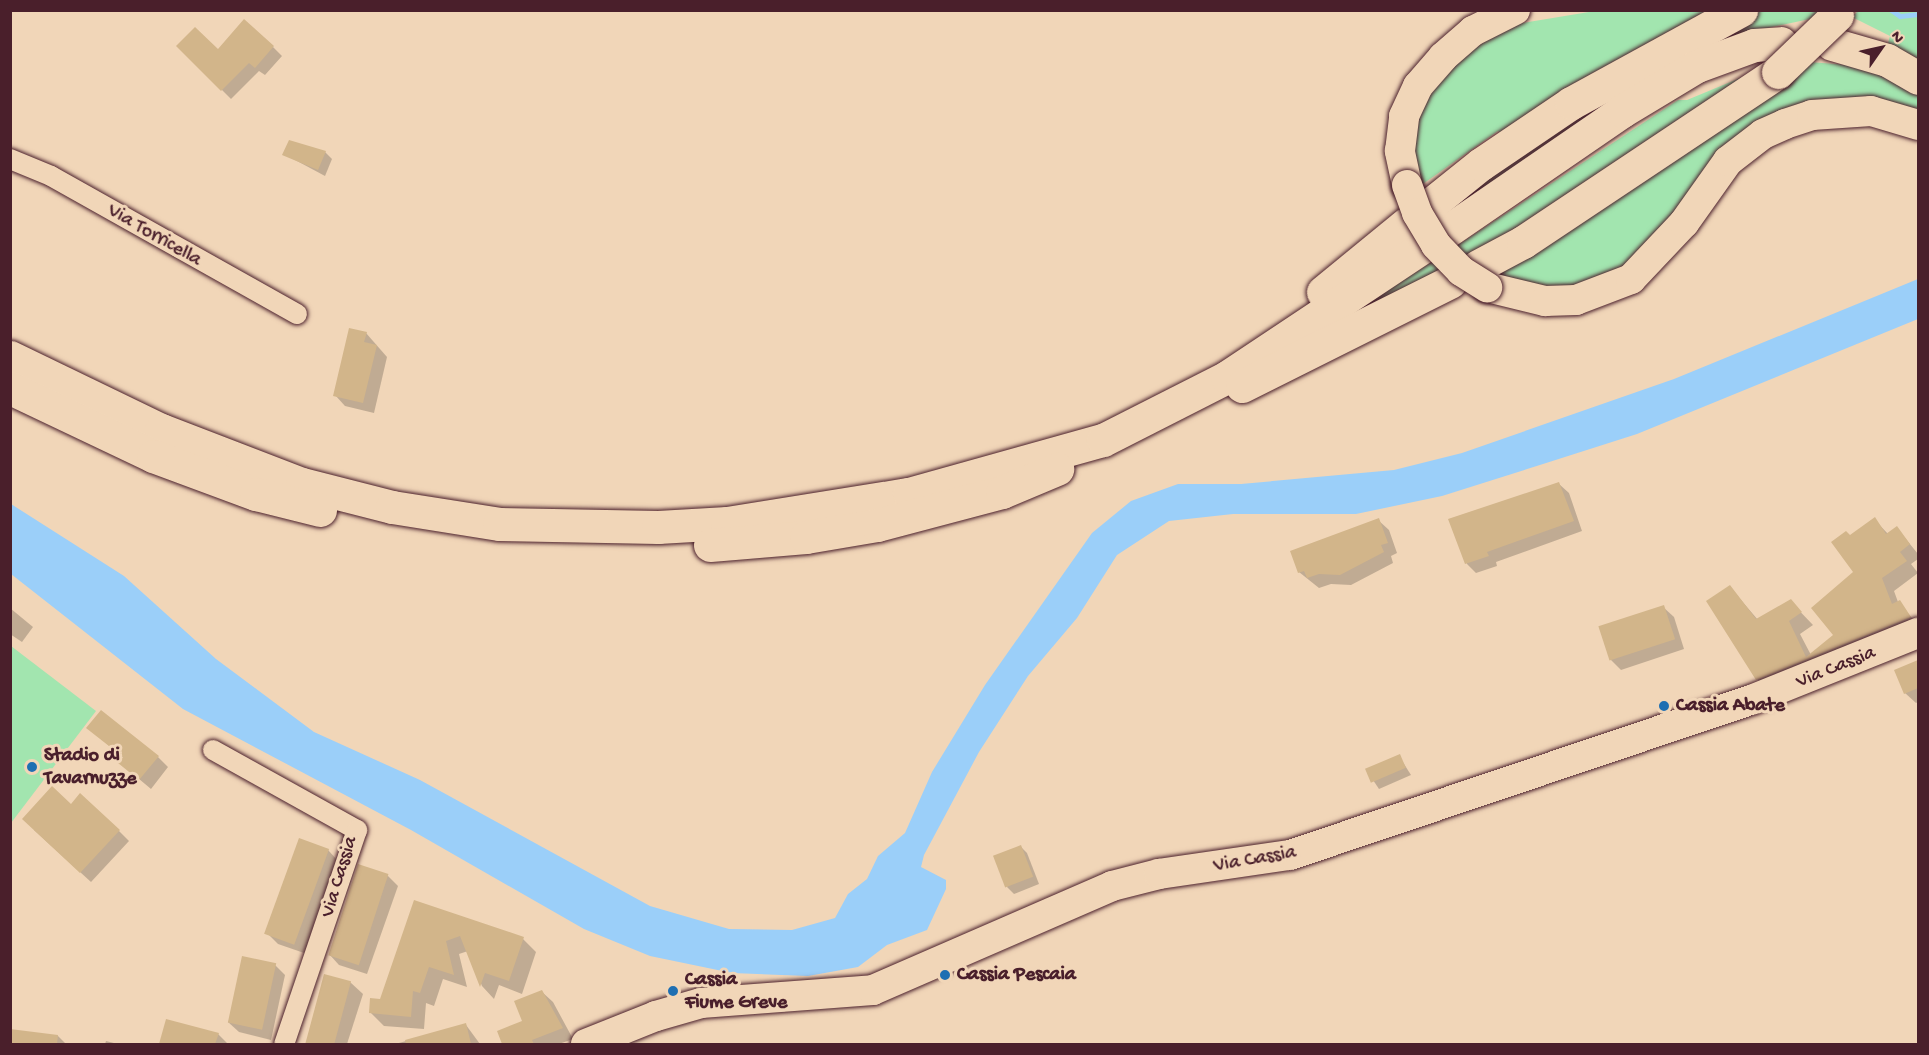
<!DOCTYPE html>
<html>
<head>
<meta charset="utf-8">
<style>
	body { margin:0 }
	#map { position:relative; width:1929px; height:1055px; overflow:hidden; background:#f1d6b8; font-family:"Gochi Hand",sans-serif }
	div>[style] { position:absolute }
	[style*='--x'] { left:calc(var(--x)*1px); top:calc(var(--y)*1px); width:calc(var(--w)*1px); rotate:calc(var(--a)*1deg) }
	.green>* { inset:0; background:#a2e5af }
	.water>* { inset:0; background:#9bcff9 }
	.shadow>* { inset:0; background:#0003 }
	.stream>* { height:5px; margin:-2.5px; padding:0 2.5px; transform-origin:2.5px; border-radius:2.5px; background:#9bcff9 }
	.building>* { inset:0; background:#d2b58a; transform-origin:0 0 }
	.roads { filter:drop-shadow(0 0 2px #4a1f2b) drop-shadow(0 0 2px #4a1f2b) }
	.minor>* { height:20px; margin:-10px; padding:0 10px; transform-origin:10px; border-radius:10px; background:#f1d6b8 }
	.primary>* { height:30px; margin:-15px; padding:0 15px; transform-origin:15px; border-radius:15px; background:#f1d6b8 }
	.motorway>* { height:33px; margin:-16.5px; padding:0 16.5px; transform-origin:16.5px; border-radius:16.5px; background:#f1d6b8 }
	.bridges { filter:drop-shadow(0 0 2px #4a1f2b) drop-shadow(0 0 2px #4a1f2b) }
	.primary-bridge>* { height:30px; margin:-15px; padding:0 15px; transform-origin:15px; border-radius:15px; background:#f1d6b8 }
	.motorway-bridge>* { height:33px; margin:-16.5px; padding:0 16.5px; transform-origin:16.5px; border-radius:16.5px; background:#f1d6b8 }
	.dots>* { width:16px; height:16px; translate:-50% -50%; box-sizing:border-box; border:3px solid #f1d6b8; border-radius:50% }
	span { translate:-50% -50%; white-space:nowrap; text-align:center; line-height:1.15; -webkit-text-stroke:6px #f1d6b8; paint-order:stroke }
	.street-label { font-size:20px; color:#4a1f2b }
	.poi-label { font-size:20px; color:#4a1f2b; font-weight:700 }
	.left { translate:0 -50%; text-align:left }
	.frame { position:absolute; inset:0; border:12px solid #4a1f2b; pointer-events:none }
	.north { position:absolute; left:1851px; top:18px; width:60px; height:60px; -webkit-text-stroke:4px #f1d6b8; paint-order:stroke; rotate:56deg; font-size:16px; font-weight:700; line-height:24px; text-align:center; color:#4a1f2b }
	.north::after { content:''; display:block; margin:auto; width:21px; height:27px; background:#4a1f2b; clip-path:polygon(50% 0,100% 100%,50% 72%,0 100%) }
</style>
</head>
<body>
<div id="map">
	<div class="green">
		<div style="clip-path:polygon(1595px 11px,1716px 11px,1502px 134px,1498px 131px,1420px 186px,1413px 159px,1416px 124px,1426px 97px,1473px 43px,1517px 24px)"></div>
		<div style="clip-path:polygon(1754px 11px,1823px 11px,1810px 19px,1719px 38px)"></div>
		<div style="clip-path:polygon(1858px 11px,1918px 11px,1918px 59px,1888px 43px,1890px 36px,1852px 17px)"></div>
		<div style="clip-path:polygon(1667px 62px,1437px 222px,1507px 158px)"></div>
		<div style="clip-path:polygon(1809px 62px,1849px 65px,1883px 75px,1918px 95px,1918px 114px,1836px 101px,1683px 205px,1621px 268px,1583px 285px,1536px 288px,1491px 277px)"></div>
		<div style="clip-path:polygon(1752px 73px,1471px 263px,1455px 247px,1678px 100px,1687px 100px)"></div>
		<div style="clip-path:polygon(1432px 262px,1446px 277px,1341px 322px,1374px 299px)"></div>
		<div style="clip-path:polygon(11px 646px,96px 711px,11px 823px,10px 823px)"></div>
	</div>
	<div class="water">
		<div style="clip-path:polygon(1918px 279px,1918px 319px,1637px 434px,1543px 464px,1442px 496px,1356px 514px,1233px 514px,1169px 521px,1117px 555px,1077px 618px,1028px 676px,979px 752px,924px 855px,921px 867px,946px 880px,946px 889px,927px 930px,887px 945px,858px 967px,808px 976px,732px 973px,650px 956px,584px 929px,411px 830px,183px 709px,11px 574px,11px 504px,124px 576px,216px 659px,314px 732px,420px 780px,650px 906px,729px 929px,792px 930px,835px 918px,848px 894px,867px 879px,878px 856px,905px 833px,932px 772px,985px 685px,1092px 533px,1131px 501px,1178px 484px,1241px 484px,1394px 470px,1462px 453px,1674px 379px)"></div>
	</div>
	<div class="shadow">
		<div style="clip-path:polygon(178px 46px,218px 52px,273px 47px,282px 56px,265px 75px,259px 71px,231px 99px)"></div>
		<div style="clip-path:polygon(325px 152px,332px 159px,325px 176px,284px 154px)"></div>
		<div style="clip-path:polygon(366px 333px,387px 357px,374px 413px,345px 406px,335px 395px)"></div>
		<div style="clip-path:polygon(1559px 484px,1569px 493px,1582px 531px,1496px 562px,1497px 566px,1476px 573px,1467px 564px,1450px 520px)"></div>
		<div style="clip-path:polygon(1874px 519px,1888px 534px,1897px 528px,1918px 554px,1918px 559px,1911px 564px,1918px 573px,1894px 591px,1898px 602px,1918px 625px,1769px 691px,1757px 679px,1730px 587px,1758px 620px,1790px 601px,1813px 625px,1800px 634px,1811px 655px,1836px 635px,1855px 573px,1850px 537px)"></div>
		<div style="clip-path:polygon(1378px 520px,1389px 530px,1397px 553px,1391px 556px,1393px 563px,1351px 585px,1331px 584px,1319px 588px,1299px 572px)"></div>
		<div style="clip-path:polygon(1663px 607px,1674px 617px,1684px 649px,1621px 670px,1610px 659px)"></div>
		<div style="clip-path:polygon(10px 608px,33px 627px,22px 642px,10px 634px)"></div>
		<div style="clip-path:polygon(1918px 661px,1918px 702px,1916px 703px,1905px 693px,1896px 670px)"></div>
		<div style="clip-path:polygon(88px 728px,158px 757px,168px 767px,151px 789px,120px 763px,124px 758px)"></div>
		<div style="clip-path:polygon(1399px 756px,1411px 775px,1379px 789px,1367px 771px)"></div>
		<div style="clip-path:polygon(71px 806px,119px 831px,129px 841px,91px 882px,34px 830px)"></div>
		<div style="clip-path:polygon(1020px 846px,1027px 853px,1039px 884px,1014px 894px,1007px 887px)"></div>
		<div style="clip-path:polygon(328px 850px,338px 861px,307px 954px,278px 944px,268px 934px)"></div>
		<div style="clip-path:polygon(387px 875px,398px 886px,367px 974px,339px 965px,329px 954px)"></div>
		<div style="clip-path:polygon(415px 902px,523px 939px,536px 952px,522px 994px,499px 985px,494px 999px,482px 986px,468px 951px,459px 954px,467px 987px,443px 979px,434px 1006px,426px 1003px,424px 1029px,384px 1026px,370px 1012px,381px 1001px)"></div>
		<div style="clip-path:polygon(275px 965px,285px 975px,271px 1040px,239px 1032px,228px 1022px)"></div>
		<div style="clip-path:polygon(325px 976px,350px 982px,363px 994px,347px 1044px,306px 1044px)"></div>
		<div style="clip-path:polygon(542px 992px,553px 1002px,573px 1039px,559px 1044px,504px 1044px,499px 1032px,524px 1022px)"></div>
		<div style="clip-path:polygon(167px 1021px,218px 1034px,228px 1044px,161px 1044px)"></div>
		<div style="clip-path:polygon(466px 1025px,480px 1044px,395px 1044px)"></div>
		<div style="clip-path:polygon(10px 1031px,58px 1036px,66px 1044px,10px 1044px)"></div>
		<div style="clip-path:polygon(106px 1041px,118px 1044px,105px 1044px)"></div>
	</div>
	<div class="stream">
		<div style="--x:1891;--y:10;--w:11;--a:34"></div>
		<div style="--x:1900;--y:16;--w:18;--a:-6"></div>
	</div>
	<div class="building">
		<div style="clip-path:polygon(244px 19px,274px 46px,255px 68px,249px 63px,221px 91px,176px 46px,195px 27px,218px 49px)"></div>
		<div style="clip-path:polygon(289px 140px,326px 151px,318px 170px,282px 155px)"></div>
		<div style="clip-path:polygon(349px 328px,367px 332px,364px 342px,377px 345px,363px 403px,333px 396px)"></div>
		<div style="clip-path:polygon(1559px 482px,1574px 521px,1487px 552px,1489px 556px,1465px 564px,1448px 519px)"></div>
		<div style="clip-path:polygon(1875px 517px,1886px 534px,1897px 526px,1910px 544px,1900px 552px,1907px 561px,1882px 578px,1892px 604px,1900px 600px,1911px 617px,1756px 680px,1706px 601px,1730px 585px,1756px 619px,1791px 599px,1802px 612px,1789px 621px,1806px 657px,1833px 635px,1811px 608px,1853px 572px,1831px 542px,1846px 531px,1850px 535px)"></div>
		<div style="clip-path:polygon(1379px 518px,1388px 543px,1381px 545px,1384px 552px,1340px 575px,1319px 574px,1307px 578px,1304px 571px,1298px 573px,1290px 551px)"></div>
		<div style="left:1664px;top:605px;width:36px;height:69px;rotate:72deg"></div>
		<div style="clip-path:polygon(1918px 660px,1918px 688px,1904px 694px,1894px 670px)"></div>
		<div style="clip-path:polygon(101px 710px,159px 756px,139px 780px,118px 763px,123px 757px,86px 728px)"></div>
		<div style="left:1400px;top:754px;width:15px;height:38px;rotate:67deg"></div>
		<div style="clip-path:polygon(52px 786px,71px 804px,80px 793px,120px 830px,80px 873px,22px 819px)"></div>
		<div style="left:299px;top:838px;width:32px;height:102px;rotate:20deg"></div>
		<div style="left:1021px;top:845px;width:34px;height:30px;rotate:69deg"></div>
		<div style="left:358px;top:864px;width:32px;height:96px;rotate:18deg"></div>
		<div style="clip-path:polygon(414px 900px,524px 937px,509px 981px,485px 973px,480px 987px,460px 936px,446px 941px,454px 975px,429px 967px,420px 993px,413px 991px,411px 1017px,369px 1013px,370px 998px,380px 999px)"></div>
		<div style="left:242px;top:956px;width:35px;height:68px;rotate:12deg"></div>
		<div style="left:324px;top:974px;width:28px;height:73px;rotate:15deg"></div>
		<div style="clip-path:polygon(542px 990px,563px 1028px,532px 1040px,534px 1044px,502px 1044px,497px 1031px,522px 1021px,514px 1001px)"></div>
		<div style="clip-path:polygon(166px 1019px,219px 1033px,215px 1044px,159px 1044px)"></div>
		<div style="clip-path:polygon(466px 1023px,471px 1044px,406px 1044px,405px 1040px)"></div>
		<div style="clip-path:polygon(10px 1029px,58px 1035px,57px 1044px,10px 1044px)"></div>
	</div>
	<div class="roads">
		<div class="minor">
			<div style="--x:10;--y:159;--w:44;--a:22.5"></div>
			<div style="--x:51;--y:176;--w:282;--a:29.3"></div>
			<div style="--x:213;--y:750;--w:165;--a:29.1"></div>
			<div style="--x:357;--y:830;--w:226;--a:108.8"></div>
		</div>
		<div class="primary">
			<div style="--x:1407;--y:185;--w:35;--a:-102"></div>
			<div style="--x:1400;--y:151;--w:35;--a:-83"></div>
			<div style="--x:1404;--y:116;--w:33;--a:-65"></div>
			<div style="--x:1418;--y:86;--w:38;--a:-49"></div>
			<div style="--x:1443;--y:57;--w:40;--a:-41"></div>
			<div style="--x:1473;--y:31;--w:47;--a:-26.6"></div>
			<div style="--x:1487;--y:287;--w:60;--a:13.6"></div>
			<div style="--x:1545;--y:301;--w:31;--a:-2"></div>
			<div style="--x:1576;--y:300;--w:59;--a:-20.9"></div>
			<div style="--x:1631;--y:279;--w:77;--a:-46.6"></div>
			<div style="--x:1684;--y:223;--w:76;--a:-54.6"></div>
			<div style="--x:1728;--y:161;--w:44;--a:-37.6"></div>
			<div style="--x:1763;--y:134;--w:24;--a:-24"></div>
			<div style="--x:1785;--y:124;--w:28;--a:-18"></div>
			<div style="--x:1812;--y:115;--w:59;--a:-3.9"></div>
			<div style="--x:1871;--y:111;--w:49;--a:16.6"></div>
			<div style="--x:586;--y:1044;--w:75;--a:-21.8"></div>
			<div style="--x:656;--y:1016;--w:47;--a:-16.1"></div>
			<div style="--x:701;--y:1003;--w:172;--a:-4.3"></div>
			<div style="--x:873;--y:990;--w:261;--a:-23.5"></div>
			<div style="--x:1112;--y:886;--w:49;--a:-14.3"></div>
			<div style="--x:1159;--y:874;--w:132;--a:-8.3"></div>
			<div style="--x:1290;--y:855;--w:486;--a:-18.6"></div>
			<div style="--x:1751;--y:700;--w:180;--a:-21.9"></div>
		</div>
		<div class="motorway">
			<div style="--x:1832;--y:44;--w:57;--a:16.2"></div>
			<div style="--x:1887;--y:60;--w:36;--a:30"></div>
			<div style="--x:1431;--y:204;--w:64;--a:-38.7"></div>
			<div style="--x:1481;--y:164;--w:109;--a:-34.1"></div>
			<div style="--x:1571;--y:103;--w:194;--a:-28.7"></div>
			<div style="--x:1446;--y:232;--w:214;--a:-34.5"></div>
			<div style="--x:1622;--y:111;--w:87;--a:-31"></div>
			<div style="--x:1697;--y:66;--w:61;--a:-20.2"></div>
			<div style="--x:1754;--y:45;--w:27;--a:-4"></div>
			<div style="--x:1478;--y:266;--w:51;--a:-28.1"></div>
			<div style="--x:1523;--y:242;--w:306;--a:-33.7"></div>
			<div style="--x:1323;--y:292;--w:107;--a:-39.3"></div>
			<div style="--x:10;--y:357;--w:168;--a:25.8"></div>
			<div style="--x:161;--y:430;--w:151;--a:21"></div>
			<div style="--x:302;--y:484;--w:93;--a:14.3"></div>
			<div style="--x:392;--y:507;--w:108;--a:9"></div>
			<div style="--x:499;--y:524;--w:159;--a:1.1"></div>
			<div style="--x:658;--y:527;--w:69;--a:-3.3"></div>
			<div style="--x:727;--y:523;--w:184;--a:-9.1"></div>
			<div style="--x:909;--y:494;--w:201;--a:-15.6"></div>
			<div style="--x:1103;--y:440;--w:139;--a:-26.9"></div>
			<div style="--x:1227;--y:377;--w:232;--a:-33.6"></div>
			<div style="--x:1242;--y:386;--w:233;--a:-26.6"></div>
			<div style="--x:10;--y:388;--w:158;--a:25.4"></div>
			<div style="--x:153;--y:456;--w:110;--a:20.3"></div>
			<div style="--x:256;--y:494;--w:66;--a:14"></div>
			<div style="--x:710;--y:545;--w:96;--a:-4.8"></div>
			<div style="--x:806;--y:537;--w:72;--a:-9.6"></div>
			<div style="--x:877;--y:525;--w:129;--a:-14.8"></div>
			<div style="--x:1002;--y:492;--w:60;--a:-22.7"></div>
		</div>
	</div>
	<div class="bridges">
		<div class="primary-bridge">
			<div style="--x:1407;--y:185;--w:30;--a:70"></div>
			<div style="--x:1417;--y:213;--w:37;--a:59"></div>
			<div style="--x:1436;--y:245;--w:36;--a:46"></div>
			<div style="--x:1461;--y:271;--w:31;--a:32"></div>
		</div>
		<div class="motorway-bridge">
			<div style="--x:1778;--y:72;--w:82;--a:-44"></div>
		</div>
	</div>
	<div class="dots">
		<div style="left:1664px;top:706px;background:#1f6fb2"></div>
		<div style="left:32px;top:767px;background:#1f6fb2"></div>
		<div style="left:945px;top:975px;background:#1f6fb2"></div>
		<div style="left:673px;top:991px;background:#1f6fb2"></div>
	</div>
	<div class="street-label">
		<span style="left:154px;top:236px;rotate:30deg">Via Torricella</span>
		<span style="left:1836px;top:668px;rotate:-22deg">Via Cassia</span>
		<span style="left:1255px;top:860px;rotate:-10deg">Via Cassia</span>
		<span style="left:340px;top:877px;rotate:-73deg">Via Cassia</span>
	</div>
	<div class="poi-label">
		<span class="left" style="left:1676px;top:706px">Cassia Abate</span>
		<span class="left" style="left:44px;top:768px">Stadio di<br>Tavarnuzze</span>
		<span class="left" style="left:957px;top:975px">Cassia Pescaia</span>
		<span class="left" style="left:685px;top:992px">Cassia<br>Fiume Greve</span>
	</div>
	<div class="frame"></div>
	<div class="north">N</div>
</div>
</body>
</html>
